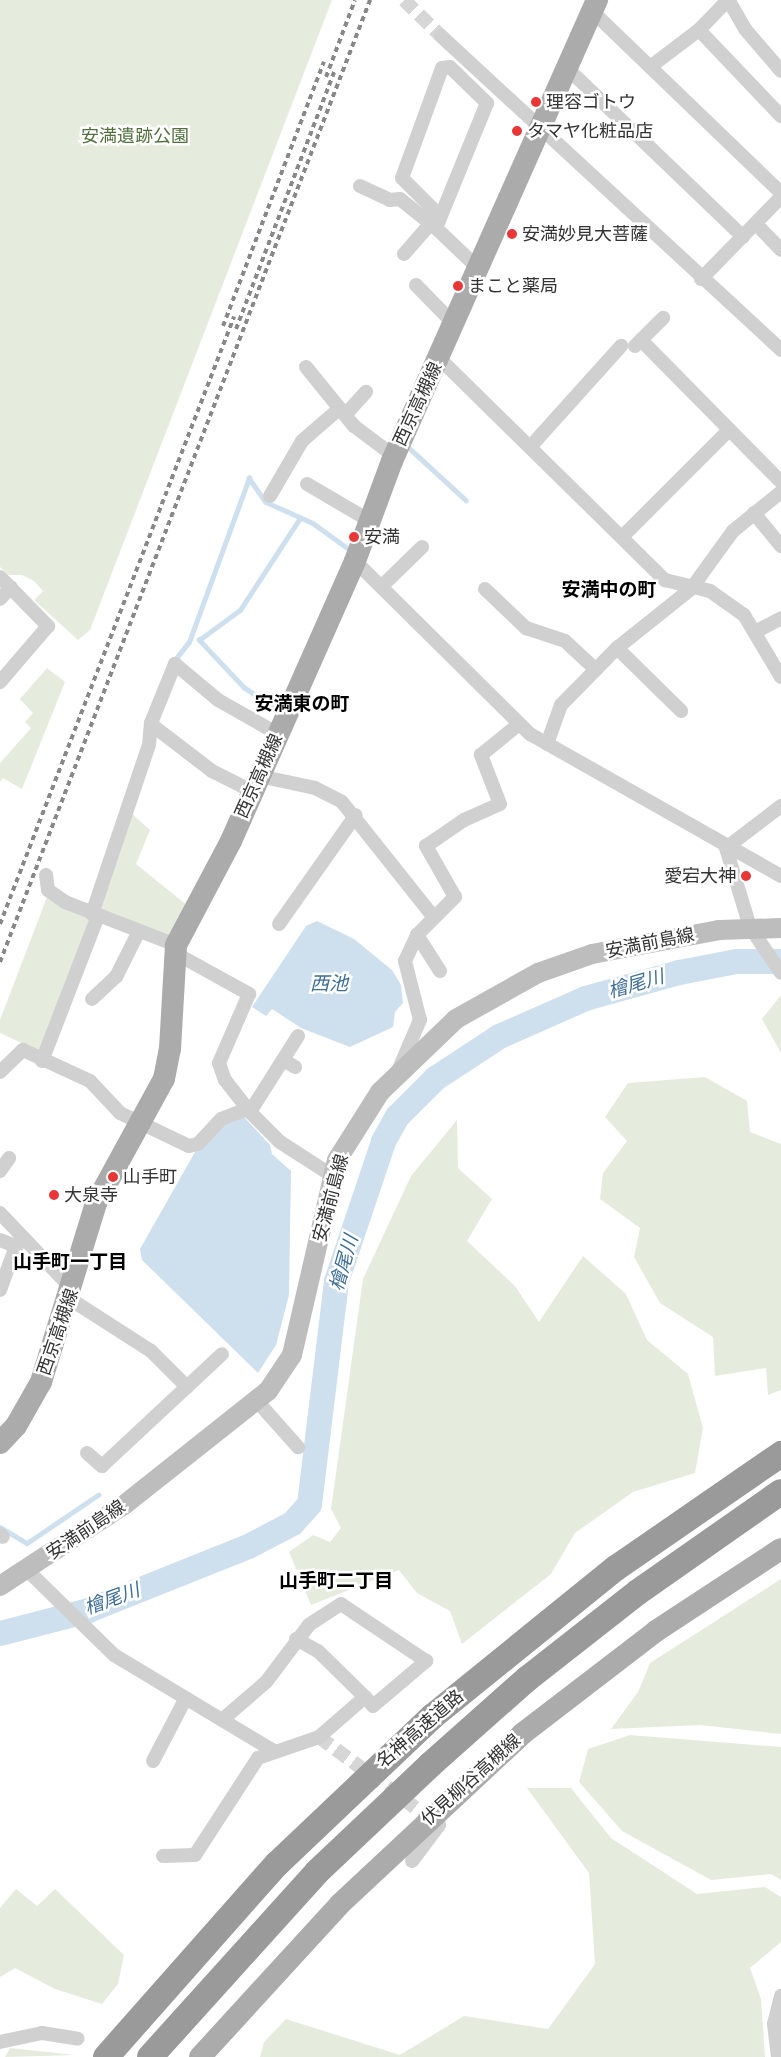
<!DOCTYPE html>
<html>
<head>
<meta charset="utf-8">
<style>
	body { margin:0 }
	#map { position:relative; width:781px; height:2057px; overflow:hidden; background:#fff; font-family:"PT Sans Narrow","Noto Sans JP",sans-serif }
	div>[style] { position:absolute }
	[style*='--x'] { left:calc(var(--x)*1px); top:calc(var(--y)*1px); width:calc(var(--w)*1px); rotate:calc(var(--a)*1deg) }
	.green>* { inset:0; background:#e5ecde }
	.water>* { inset:0; background:#cedfee }
	.stream>* { height:4.5px; margin:-2.25px; padding:0 2.25px; transform-origin:2.25px; border-radius:2.25px; background:#cedfee }
	.river>* { height:25px; margin:-12.5px; padding:0 12.5px; transform-origin:12.5px; border-radius:12.5px; background:#cedfee }
	.minor-tunnel>* { height:14px; margin-top:-7px; transform-origin:0; background:repeating-linear-gradient(90deg,#d6d6d6 0 14px,transparent 0 21px) }
	.minor>* { height:14px; margin:-7px; padding:0 7px; transform-origin:7px; border-radius:7px; background:#d0d0d0 }
	.secondary>* { height:20px; margin:-10px; padding:0 10px; transform-origin:10px; border-radius:10px; background:#bdbdbd }
	.primary>* { height:22px; margin:-11px; padding:0 11px; transform-origin:11px; border-radius:11px; background:#ababab }
	.motorway>* { height:26px; margin:-13px; padding:0 13px; transform-origin:13px; border-radius:13px; background:#9a9a9a }
	.rail>* { height:4px; margin-top:-2px; transform-origin:0; background:repeating-linear-gradient(90deg,#888 0 5px,transparent 0 9px) }
	.dots>* { width:14px; height:14px; translate:-50% -50%; box-sizing:border-box; border:2px solid #fff; border-radius:50% }
	span { translate:-50% -50%; white-space:nowrap; text-align:center; line-height:1.15; -webkit-text-stroke:5px #fff; paint-order:stroke }
	.poi-label { font-size:18px; color:#333 }
	.left { translate:0 -50%; text-align:left }
	.right { translate:-100% -50%; text-align:right }
	.park-label { font-size:18px; color:#52703e }
	.street-label { font-size:18px; color:#333 }
	.neighbourhood-label { font-size:19px; color:#000; font-weight:700 }
	.water-label { font-size:19px; color:#3e6e97; font-style:italic }
</style>
</head>
<body>
<div id="map">
	<div class="green">
		<div style="clip-path:polygon(0 0,332px 0,90px 630px,78px 640px,34px 600px,43px 591px,34px 581px,22px 575px,9px 575px,0 567px)"></div>
		<div style="clip-path:polygon(47px 668px,65px 682px,22px 789px,3px 778px,0 782px,0 763px,31px 728px,25px 722px,33px 713px,20px 699px)"></div>
		<div style="clip-path:polygon(131px 813px,150px 830px,136px 864px,188px 906px,170px 940px,99px 913px)"></div>
		<div style="clip-path:polygon(47px 897px,91px 919px,39px 1051px,0 1033px,0 1020px)"></div>
		<div style="clip-path:polygon(781px 995px,781px 1053px,762px 1019px)"></div>
		<div style="clip-path:polygon(705px 1077px,747px 1101px,750px 1132px,781px 1144px,781px 1390px,768px 1395px,766px 1368px,715px 1376px,713px 1337px,660px 1303px,634px 1257px,640px 1228px,600px 1199px,603px 1173px,627px 1141px,605px 1117px,628px 1083px)"></div>
		<div style="clip-path:polygon(457px 1120px,458px 1168px,492px 1199px,467px 1241px,515px 1286px,539px 1322px,583px 1256px,626px 1294px,647px 1340px,688px 1374px,703px 1428px,695px 1473px,633px 1492px,575px 1533px,551px 1574px,462px 1644px,450px 1611px,417px 1593px,399px 1570px,311px 1605px,289px 1552px,313px 1535px,330px 1542px,341px 1528px,331px 1509px,363px 1279px,411px 1176px)"></div>
		<div style="clip-path:polygon(781px 1579px,781px 1734px,700px 1725px,611px 1729px,638px 1692px,650px 1663px)"></div>
		<div style="clip-path:polygon(630px 1735px,781px 1747px,781px 1880px,771px 1874px,711px 1880px,622px 1831px,579px 1782px,588px 1749px)"></div>
		<div style="clip-path:polygon(527px 1788px,571px 1788px,611px 1838px,697px 1894px,765px 1887px,781px 1897px,781px 1942px,750px 1968px,761px 1999px,765px 2057px,260px 2057px,264px 2042px,286px 2019px,400px 2055px,464px 2016px,548px 2029px,595px 1964px,589px 1873px)"></div>
		<div style="clip-path:polygon(16px 1889px,37px 1906px,55px 1889px,124px 1955px,118px 1984px,102px 2004px,55px 1989px,15px 1968px,0 1977px,0 1908px)"></div>
		<div style="clip-path:polygon(10px 2048px,75px 2055px,5px 2057px)"></div>
	</div>
	<div class="water">
		<div style="clip-path:polygon(317px 921px,354px 939px,392px 970px,401px 985px,403px 1003px,395px 1012px,393px 1027px,350px 1047px,301px 1028px,272px 1009px,266px 1016px,252px 1007px,306px 926px)"></div>
		<div style="clip-path:polygon(243px 1116px,270px 1145px,272px 1154px,291px 1171px,289px 1295px,276px 1345px,258px 1373px,142px 1260px,140px 1249px,199px 1145px,219px 1126px)"></div>
	</div>
	<div class="stream">
		<div style="--x:407;--y:446;--w:80;--a:42.5"></div>
		<div style="--x:174;--y:661;--w:24;--a:-52"></div>
		<div style="--x:189;--y:642;--w:175;--a:-69.9"></div>
		<div style="--x:249;--y:478;--w:29;--a:55"></div>
		<div style="--x:266;--y:502;--w:51;--a:24.1"></div>
		<div style="--x:313;--y:523;--w:46;--a:36.1"></div>
		<div style="--x:277;--y:710;--w:40;--a:-146"></div>
		<div style="--x:244;--y:688;--w:66;--a:-133.2"></div>
		<div style="--x:199;--y:640;--w:51;--a:-36.2"></div>
		<div style="--x:240;--y:610;--w:110;--a:-56.9"></div>
		<div style="--x:0;--y:1527;--w:31;--a:31"></div>
		<div style="--x:27;--y:1543;--w:86;--a:-34.1"></div>
	</div>
	<div class="river">
		<div style="--x:0;--y:1633;--w:91;--a:-14.6"></div>
		<div style="--x:88;--y:1610;--w:172;--a:-21.8"></div>
		<div style="--x:248;--y:1546;--w:50;--a:-27.6"></div>
		<div style="--x:292;--y:1523;--w:25;--a:-48"></div>
		<div style="--x:309;--y:1504;--w:225;--a:-83.1"></div>
		<div style="--x:336;--y:1281;--w:148;--a:-71.4"></div>
		<div style="--x:383;--y:1141;--w:29;--a:-61"></div>
		<div style="--x:397;--y:1116;--w:54;--a:-45"></div>
		<div style="--x:435;--y:1078;--w:77;--a:-33.3"></div>
		<div style="--x:499;--y:1036;--w:94;--a:-23.8"></div>
		<div style="--x:585;--y:998;--w:98;--a:-15.5"></div>
		<div style="--x:679;--y:972;--w:58;--a:-10.9"></div>
		<div style="--x:736;--y:961;--w:45;--a:0"></div>
	</div>
	<div class="minor-tunnel">
		<div style="--x:404;--y:0;--w:52;--a:44.2"></div>
		<div style="--x:319;--y:1737;--w:145;--a:36.3"></div>
	</div>
	<div class="minor">
		<div style="--x:728;--y:0;--w:42;--a:134"></div>
		<div style="--x:699;--y:30;--w:119;--a:46.4"></div>
		<div style="--x:729;--y:1;--w:32;--a:60"></div>
		<div style="--x:745;--y:29;--w:55;--a:49.4"></div>
		<div style="--x:592;--y:11;--w:262;--a:43.9"></div>
		<div style="--x:441;--y:36;--w:463;--a:42.7"></div>
		<div style="--x:650;--y:67;--w:61;--a:-37.1"></div>
		<div style="--x:567;--y:68;--w:244;--a:43.8"></div>
		<div style="--x:360;--y:186;--w:33;--a:25"></div>
		<div style="--x:390;--y:200;--w:10;--a:-6"></div>
		<div style="--x:400;--y:199;--w:46;--a:38.9"></div>
		<div style="--x:439;--y:215;--w:52;--a:-135"></div>
		<div style="--x:402;--y:178;--w:117;--a:-70"></div>
		<div style="--x:442;--y:68;--w:8;--a:-7"></div>
		<div style="--x:450;--y:67;--w:52;--a:44.2"></div>
		<div style="--x:487;--y:103;--w:135;--a:112.2"></div>
		<div style="--x:436;--y:228;--w:61;--a:43.7"></div>
		<div style="--x:756;--y:224;--w:36;--a:46"></div>
		<div style="--x:404;--y:254;--w:40;--a:-49"></div>
		<div style="--x:701;--y:279;--w:115;--a:-45.7"></div>
		<div style="--x:416;--y:285;--w:56;--a:45.7"></div>
		<div style="--x:641;--y:340;--w:199;--a:45.4"></div>
		<div style="--x:635;--y:346;--w:40;--a:-45"></div>
		<div style="--x:442;--y:361;--w:313;--a:44.5"></div>
		<div style="--x:665;--y:580;--w:46;--a:13.7"></div>
		<div style="--x:710;--y:591;--w:42;--a:35.2"></div>
		<div style="--x:744;--y:615;--w:72;--a:59.2"></div>
		<div style="--x:306;--y:367;--w:76;--a:50.9"></div>
		<div style="--x:354;--y:426;--w:50;--a:36.9"></div>
		<div style="--x:346;--y:414;--w:30;--a:-48"></div>
		<div style="--x:531;--y:446;--w:135;--a:-48"></div>
		<div style="--x:307;--y:484;--w:73;--a:30.4"></div>
		<div style="--x:270;--y:496;--w:64;--a:-59.8"></div>
		<div style="--x:302;--y:441;--w:50;--a:-41"></div>
		<div style="--x:754;--y:513;--w:43;--a:50.7"></div>
		<div style="--x:622;--y:537;--w:151;--a:-45"></div>
		<div style="--x:355;--y:561;--w:246;--a:44.7"></div>
		<div style="--x:530;--y:734;--w:288;--a:29.5"></div>
		<div style="--x:0;--y:577;--w:69;--a:45.6"></div>
		<div style="--x:48;--y:626;--w:74;--a:130.6"></div>
		<div style="--x:382;--y:586;--w:56;--a:-44.3"></div>
		<div style="--x:485;--y:589;--w:57;--a:43.6"></div>
		<div style="--x:526;--y:628;--w:41;--a:18.4"></div>
		<div style="--x:565;--y:641;--w:41;--a:43"></div>
		<div style="--x:0;--y:599;--w:16;--a:-47"></div>
		<div style="--x:757;--y:631;--w:27;--a:-28"></div>
		<div style="--x:617;--y:648;--w:90;--a:44.5"></div>
		<div style="--x:152;--y:725;--w:76;--a:37.5"></div>
		<div style="--x:212;--y:771;--w:45;--a:26.6"></div>
		<div style="--x:547;--y:744;--w:41;--a:-70.3"></div>
		<div style="--x:561;--y:705;--w:80;--a:-45.5"></div>
		<div style="--x:617;--y:648;--w:95;--a:-38.6"></div>
		<div style="--x:691;--y:589;--w:72;--a:-54.1"></div>
		<div style="--x:733;--y:531;--w:62;--a:-39.1"></div>
		<div style="--x:259;--y:776;--w:57;--a:12.1"></div>
		<div style="--x:315;--y:788;--w:30;--a:27"></div>
		<div style="--x:342;--y:802;--w:144;--a:51.5"></div>
		<div style="--x:726;--y:848;--w:83;--a:73.1"></div>
		<div style="--x:750;--y:927;--w:55;--a:56"></div>
		<div style="--x:726;--y:848;--w:69;--a:-37.4"></div>
		<div style="--x:46;--y:875;--w:15;--a:82"></div>
		<div style="--x:48;--y:890;--w:21;--a:35"></div>
		<div style="--x:65;--y:902;--w:119;--a:21.2"></div>
		<div style="--x:92;--y:914;--w:178;--a:-71.4"></div>
		<div style="--x:149;--y:745;--w:22;--a:-85"></div>
		<div style="--x:151;--y:723;--w:64;--a:-67.9"></div>
		<div style="--x:175;--y:664;--w:56;--a:39.9"></div>
		<div style="--x:218;--y:700;--w:69;--a:29.5"></div>
		<div style="--x:279;--y:924;--w:133;--a:-54.8"></div>
		<div style="--x:175;--y:953;--w:85;--a:29"></div>
		<div style="--x:249;--y:994;--w:75;--a:113.5"></div>
		<div style="--x:219;--y:1063;--w:18;--a:71"></div>
		<div style="--x:225;--y:1080;--w:41;--a:52"></div>
		<div style="--x:440;--y:971;--w:43;--a:-122.6"></div>
		<div style="--x:417;--y:935;--w:54;--a:-45"></div>
		<div style="--x:455;--y:897;--w:59;--a:-119.6"></div>
		<div style="--x:426;--y:846;--w:46;--a:-34.4"></div>
		<div style="--x:464;--y:820;--w:39;--a:-24"></div>
		<div style="--x:500;--y:804;--w:53;--a:-111.2"></div>
		<div style="--x:481;--y:755;--w:49;--a:-39.2"></div>
		<div style="--x:92;--y:999;--w:33;--a:-43"></div>
		<div style="--x:116;--y:977;--w:51;--a:-63.4"></div>
		<div style="--x:298;--y:1036;--w:90;--a:122.3"></div>
		<div style="--x:250;--y:1112;--w:42;--a:45"></div>
		<div style="--x:280;--y:1142;--w:63;--a:32.7"></div>
		<div style="--x:283;--y:1060;--w:14;--a:30"></div>
		<div style="--x:42;--y:1061;--w:155;--a:-68.9"></div>
		<div style="--x:398;--y:1071;--w:56;--a:-66.7"></div>
		<div style="--x:420;--y:1020;--w:61;--a:-104.3"></div>
		<div style="--x:405;--y:961;--w:29;--a:-65"></div>
		<div style="--x:0;--y:1072;--w:32;--a:-44"></div>
		<div style="--x:23;--y:1050;--w:74;--a:24.8"></div>
		<div style="--x:90;--y:1081;--w:44;--a:46.8"></div>
		<div style="--x:120;--y:1113;--w:76;--a:25.6"></div>
		<div style="--x:189;--y:1146;--w:9;--a:-13"></div>
		<div style="--x:198;--y:1144;--w:34;--a:-47"></div>
		<div style="--x:221;--y:1119;--w:28;--a:-21"></div>
		<div style="--x:0;--y:1171;--w:16;--a:-55"></div>
		<div style="--x:0;--y:1213;--w:105;--a:46.5"></div>
		<div style="--x:0;--y:1240;--w:17;--a:21"></div>
		<div style="--x:0;--y:1290;--w:47;--a:-70"></div>
		<div style="--x:16;--y:1246;--w:11;--a:-45"></div>
		<div style="--x:70;--y:1299;--w:96;--a:32.7"></div>
		<div style="--x:151;--y:1351;--w:51;--a:45"></div>
		<div style="--x:257;--y:1401;--w:62;--a:48.3"></div>
		<div style="--x:87;--y:1453;--w:20;--a:41"></div>
		<div style="--x:102;--y:1466;--w:164;--a:-43"></div>
		<div style="--x:0;--y:1534;--w:4;--a:45"></div>
		<div style="--x:27;--y:1570;--w:122;--a:44.3"></div>
		<div style="--x:114;--y:1655;--w:187;--a:31"></div>
		<div style="--x:296;--y:1639;--w:25;--a:29"></div>
		<div style="--x:318;--y:1651;--w:66;--a:44.4"></div>
		<div style="--x:153;--y:1761;--w:71;--a:-62.4"></div>
		<div style="--x:163;--y:1856;--w:32;--a:-2"></div>
		<div style="--x:195;--y:1855;--w:116;--a:-57"></div>
		<div style="--x:258;--y:1758;--w:65;--a:-19"></div>
		<div style="--x:319;--y:1737;--w:61;--a:-41"></div>
		<div style="--x:365;--y:1697;--w:12;--a:48"></div>
		<div style="--x:373;--y:1706;--w:70;--a:-40.3"></div>
		<div style="--x:426;--y:1661;--w:102;--a:-146.2"></div>
		<div style="--x:341;--y:1604;--w:38;--a:147"></div>
		<div style="--x:309;--y:1625;--w:71;--a:127"></div>
		<div style="--x:266;--y:1682;--w:58;--a:139.2"></div>
		<div style="--x:412;--y:1861;--w:45;--a:-53.1"></div>
		<div style="--x:0;--y:2042;--w:43;--a:-12.1"></div>
		<div style="--x:42;--y:2033;--w:36;--a:9"></div>
		<div style="--x:778;--y:2057;--w:33;--a:-97"></div>
		<div style="--x:774;--y:2024;--w:29;--a:-76"></div>
	</div>
	<div class="secondary">
		<div style="--x:0;--y:1586;--w:148;--a:-33.2"></div>
		<div style="--x:124;--y:1505;--w:184;--a:-38.4"></div>
		<div style="--x:268;--y:1391;--w:43;--a:-56.3"></div>
		<div style="--x:292;--y:1355;--w:200;--a:-77"></div>
		<div style="--x:337;--y:1160;--w:80;--a:-57.7"></div>
		<div style="--x:380;--y:1092;--w:105;--a:-43.8"></div>
		<div style="--x:456;--y:1019;--w:94;--a:-29.3"></div>
		<div style="--x:538;--y:973;--w:57;--a:-19.4"></div>
		<div style="--x:592;--y:954;--w:129;--a:-10.7"></div>
		<div style="--x:719;--y:930;--w:62;--a:-1.8"></div>
	</div>
	<div class="primary">
		<div style="--x:0;--y:1443;--w:23;--a:-47"></div>
		<div style="--x:16;--y:1426;--w:51;--a:-60.4"></div>
		<div style="--x:41;--y:1382;--w:187;--a:-72.9"></div>
		<div style="--x:96;--y:1203;--w:141;--a:-61.3"></div>
		<div style="--x:164;--y:1079;--w:31;--a:-79"></div>
		<div style="--x:170;--y:1049;--w:104;--a:-86.7"></div>
		<div style="--x:176;--y:945;--w:118;--a:-62.1"></div>
		<div style="--x:231;--y:841;--w:306;--a:-66.1"></div>
		<div style="--x:355;--y:561;--w:107;--a:-69.7"></div>
		<div style="--x:392;--y:461;--w:505;--a:-66.03"></div>
		<div style="--x:200;--y:2057;--w:207;--a:-47.5"></div>
		<div style="--x:340;--y:1904;--w:249;--a:-43"></div>
		<div style="--x:522;--y:1734;--w:169;--a:-37.5"></div>
		<div style="--x:656;--y:1631;--w:149;--a:-33.3"></div>
	</div>
	<div class="motorway">
		<div style="--x:106;--y:2057;--w:258;--a:-48.5"></div>
		<div style="--x:277;--y:1864;--w:215;--a:-43.5"></div>
		<div style="--x:433;--y:1716;--w:235;--a:-39"></div>
		<div style="--x:616;--y:1568;--w:201;--a:-34.6"></div>
		<div style="--x:150;--y:2057;--w:249;--a:-47.9"></div>
		<div style="--x:317;--y:1872;--w:156;--a:-43.4"></div>
		<div style="--x:430;--y:1765;--w:130;--a:-41.6"></div>
		<div style="--x:527;--y:1679;--w:141;--a:-38.1"></div>
		<div style="--x:638;--y:1592;--w:174;--a:-35"></div>
	</div>
	<div class="rail">
		<div style="--x:326;--y:77;--w:82;--a:-69.4"></div>
		<div style="--x:223;--y:326;--w:283;--a:-69.1"></div>
		<div style="--x:236;--y:329;--w:277;--a:-69.1"></div>
		<div style="--x:0;--y:924;--w:651;--a:-68.92"></div>
		<div style="--x:0;--y:962;--w:1031;--a:-68.96"></div>
	</div>
	<div class="dots">
		<div style="left:536px;top:102px;background:#e83736"></div>
		<div style="left:517px;top:131px;background:#e83736"></div>
		<div style="left:512px;top:234px;background:#e83736"></div>
		<div style="left:458px;top:286px;background:#e83736"></div>
		<div style="left:354px;top:537px;background:#e83736"></div>
		<div style="left:746px;top:876px;background:#e83736"></div>
		<div style="left:113px;top:1177px;background:#e83736"></div>
		<div style="left:54px;top:1195px;background:#e83736"></div>
	</div>
	<div class="poi-label">
		<span class="left" style="left:546px;top:102px">理容ゴトウ</span>
		<span class="left" style="left:527px;top:131px">タマヤ化粧品店</span>
		<span class="left" style="left:522px;top:234px">安満妙見大菩薩</span>
		<span class="left" style="left:468px;top:286px">まこと薬局</span>
		<span class="left" style="left:364px;top:537px">安満</span>
		<span class="right" style="left:736px;top:876px">愛宕大神</span>
		<span class="left" style="left:123px;top:1177px">山手町</span>
		<span class="left" style="left:64px;top:1195px">大泉寺</span>
	</div>
	<div class="park-label">
		<span style="left:135px;top:136px">安満遺跡公園</span>
	</div>
	<div class="street-label">
		<span style="left:418px;top:404px;rotate:-65deg">西京高槻線</span>
		<span style="left:259px;top:776px;rotate:-66deg">西京高槻線</span>
		<span style="left:650px;top:943px;rotate:-11deg">安満前島線</span>
		<span style="left:331px;top:1198px;rotate:-75deg">安満前島線</span>
		<span style="left:58px;top:1332px;rotate:-71deg">西京高槻線</span>
		<span style="left:86px;top:1530px;rotate:-34deg">安満前島線</span>
		<span style="left:420px;top:1729px;rotate:-41deg">名神高速道路</span>
		<span style="left:471px;top:1780px;rotate:-42deg">伏見柳谷高槻線</span>
	</div>
	<div class="neighbourhood-label">
		<span style="left:609px;top:590px">安満中の町</span>
		<span style="left:302px;top:704px">安満東の町</span>
		<span style="left:70px;top:1262px">山手町一丁目</span>
		<span style="left:336px;top:1581px">山手町二丁目</span>
	</div>
	<div class="water-label">
		<span style="left:329px;top:984px">西池</span>
		<span style="left:636px;top:984px;rotate:-16deg">檜尾川</span>
		<span style="left:344px;top:1263px;rotate:-74deg">檜尾川</span>
		<span style="left:112px;top:1599px;rotate:-20deg">檜尾川</span>
	</div>
</div>
</body>
</html>
